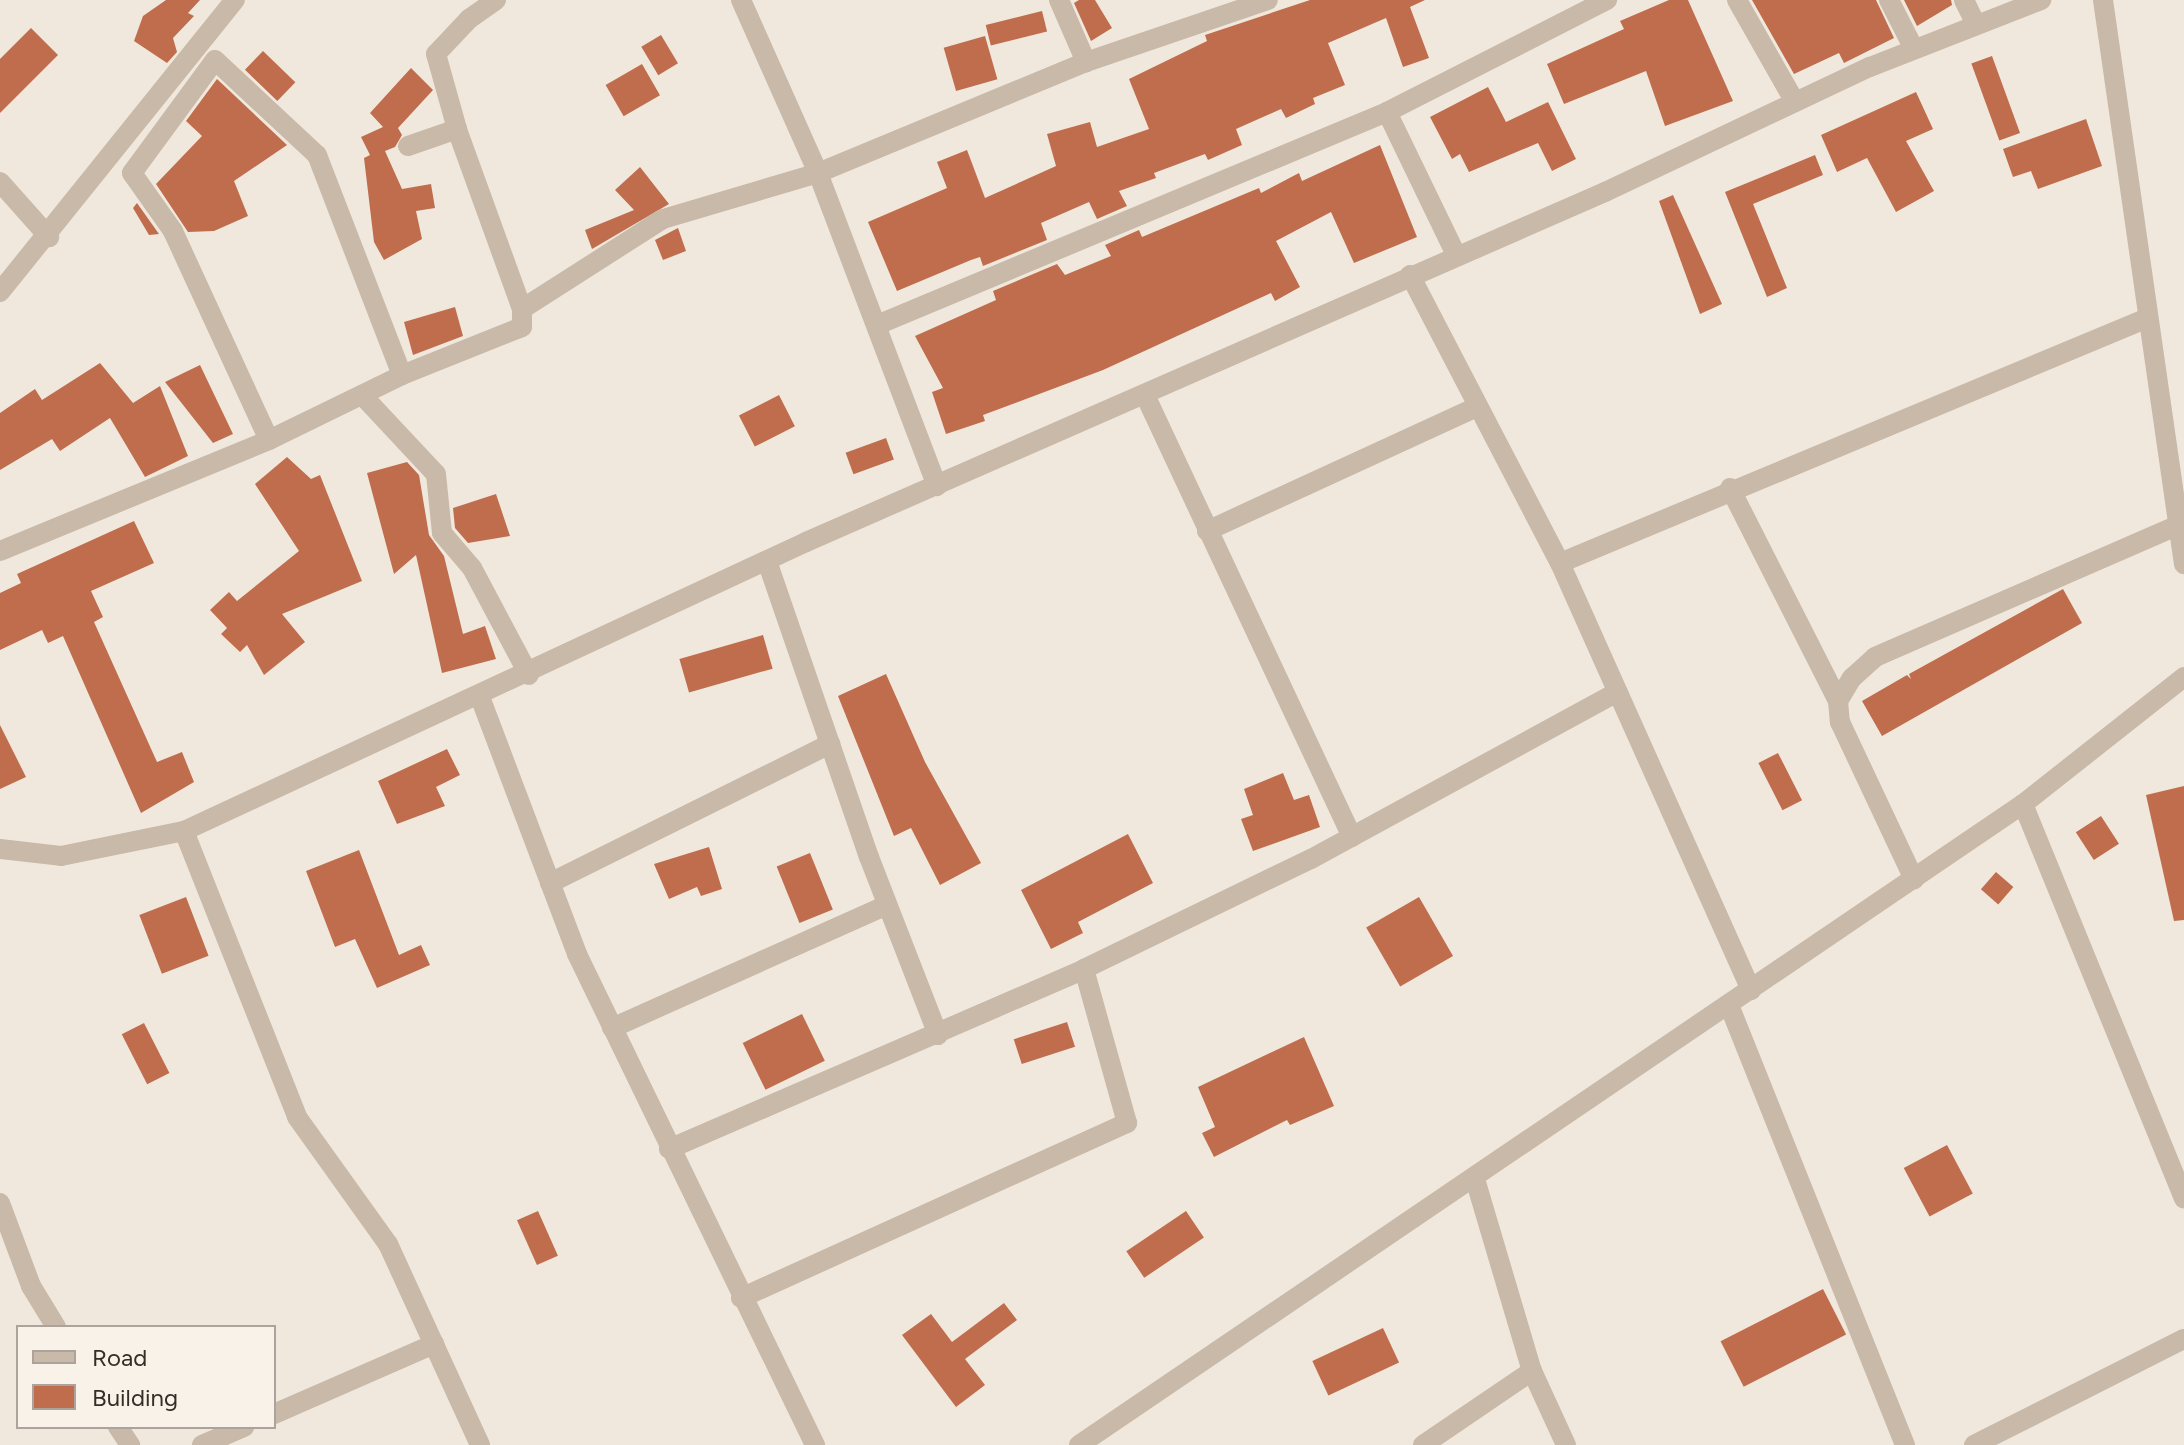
<!DOCTYPE html>
<html>
<head>
<meta charset="utf-8">
<style>
	body { margin:0 }
	#map { position:relative; width:2184px; height:1445px; overflow:hidden; background:#f1e8dd; font-family:Figtree,sans-serif }
	div>[style] { position:absolute }
	[style*='--x'] { left:calc(var(--x)*1px); top:calc(var(--y)*1px); width:calc(var(--w)*1px); rotate:calc(var(--a)*1deg) }
	.building>* { inset:0; background:#bf6d4d; transform-origin:0 0 }
	.minor>* { height:20px; margin:-10px; padding:0 10px; transform-origin:10px; border-radius:10px; background:#c8b9a9 }
	span { translate:-50% -50%; white-space:nowrap; text-align:center; line-height:1.15; -webkit-text-stroke:6px #f9f2e9; paint-order:stroke }
	.legend { position:absolute; left:16px; top:1325px; width:260px; height:104px; box-sizing:border-box; background:#f9f2e9; border:2px solid #aba39c; margin:0; padding:10px 14px; list-style:none; font-size:24px; color:#362d29 }
	.legend li { display:flex; align-items:center; gap:16px; height:40px }
	.legend b { width:40px; border:2px solid #aba39c }
</style>
</head>
<body>
<div id="map">
	<div class="building">
		<div style="clip-path:polygon(166px 0,200px 0,188px 13px,194px 16px,173px 38px,177px 52px,167px 63px,134px 41px,143px 16px)"></div>
		<div style="clip-path:polygon(1079px 0,1095px 0,1112px 28px,1091px 41px,1074px 3px)"></div>
		<div style="clip-path:polygon(1310px 0,1425px 0,1410px 7px,1429px 58px,1403px 67px,1386px 18px,1328px 43px,1345px 85px,1313px 98px,1315px 104px,1286px 118px,1281px 109px,1236px 129px,1242px 145px,1208px 160px,1205px 154px,1154px 173px,1156px 178px,1119px 191px,1127px 206px,1097px 219px,1089px 202px,1041px 223px,1047px 240px,983px 266px,980px 257px,971px 260px,897px 291px,868px 222px,947px 188px,937px 162px,967px 150px,985px 198px,1056px 166px,1047px 134px,1090px 122px,1097px 147px,1149px 129px,1129px 79px,1207px 41px,1205px 35px)"></div>
		<div style="clip-path:polygon(1669px 0,1688px 0,1733px 101px,1665px 126px,1646px 71px,1564px 104px,1547px 64px,1624px 29px,1620px 21px)"></div>
		<div style="clip-path:polygon(1752px 0,1876px 0,1894px 38px,1844px 63px,1839px 53px,1794px 74px)"></div>
		<div style="clip-path:polygon(1904px 0,1951px 0,1952px 5px,1917px 26px)"></div>
		<div style="left:1042px;top:11px;width:21px;height:58px;rotate:76deg"></div>
		<div style="clip-path:polygon(31px 28px,58px 55px,0 113px,0 59px)"></div>
		<div style="left:661px;top:35px;width:33px;height:23px;rotate:59deg"></div>
		<div style="left:985px;top:36px;width:45px;height:43px;rotate:74deg"></div>
		<div style="left:263px;top:51px;width:45px;height:26px;rotate:44deg"></div>
		<div style="left:1992px;top:56px;width:82px;height:22px;rotate:70deg"></div>
		<div style="left:642px;top:64px;width:36px;height:42px;rotate:60deg"></div>
		<div style="clip-path:polygon(411px 68px,433px 90px,398px 128px,402px 135px,395px 147px,385px 151px,402px 189px,431px 184px,435px 208px,416px 211px,422px 239px,384px 260px,374px 242px,364px 158px,370px 155px,361px 137px,383px 127px,370px 113px)"></div>
		<div style="clip-path:polygon(217px 79px,287px 145px,234px 181px,248px 216px,214px 231px,188px 232px,156px 184px,202px 136px,186px 121px)"></div>
		<div style="clip-path:polygon(1488px 87px,1506px 122px,1548px 102px,1576px 159px,1552px 171px,1538px 143px,1469px 172px,1460px 154px,1452px 159px,1430px 117px)"></div>
		<div style="clip-path:polygon(1916px 92px,1933px 129px,1906px 141px,1934px 191px,1896px 212px,1867px 158px,1837px 172px,1821px 135px)"></div>
		<div style="clip-path:polygon(2086px 119px,2102px 166px,2038px 189px,2031px 171px,2013px 177px,2003px 149px)"></div>
		<div style="clip-path:polygon(1380px 145px,1417px 237px,1354px 263px,1331px 212px,1276px 241px,1300px 287px,1275px 301px,1271px 293px,1103px 370px,983px 415px,985px 421px,946px 434px,932px 392px,943px 388px,915px 336px,996px 300px,993px 291px,1057px 264px,1065px 275px,1111px 256px,1105px 245px,1139px 230px,1142px 237px,1259px 188px,1261px 193px,1299px 173px,1302px 181px)"></div>
		<div style="clip-path:polygon(1815px 155px,1823px 175px,1753px 204px,1787px 288px,1767px 297px,1725px 192px)"></div>
		<div style="clip-path:polygon(640px 167px,669px 204px,592px 249px,585px 230px,634px 210px,615px 190px)"></div>
		<div style="clip-path:polygon(1673px 195px,1722px 304px,1700px 314px,1659px 201px)"></div>
		<div style="clip-path:polygon(137px 203px,159px 234px,149px 235px,133px 208px)"></div>
		<div style="clip-path:polygon(678px 228px,686px 251px,663px 260px,655px 240px)"></div>
		<div style="clip-path:polygon(455px 307px,463px 336px,413px 355px,404px 322px)"></div>
		<div style="clip-path:polygon(100px 363px,133px 403px,160px 386px,188px 456px,145px 477px,110px 418px,60px 451px,52px 439px,0 470px,0 413px,35px 389px,42px 400px)"></div>
		<div style="clip-path:polygon(200px 365px,233px 434px,213px 443px,165px 382px)"></div>
		<div style="left:779px;top:395px;width:35px;height:45px;rotate:63deg"></div>
		<div style="left:886px;top:438px;width:23px;height:43px;rotate:70deg"></div>
		<div style="clip-path:polygon(287px 457px,311px 479px,320px 475px,362px 581px,282px 614px,305px 642px,264px 675px,247px 645px,240px 652px,221px 634px,227px 628px,210px 610px,229px 592px,237px 601px,299px 551px,255px 484px)"></div>
		<div style="clip-path:polygon(407px 462px,419px 475px,429px 535px,444px 556px,463px 634px,485px 626px,496px 659px,442px 673px,416px 555px,394px 574px,367px 473px)"></div>
		<div style="clip-path:polygon(496px 494px,510px 536px,468px 543px,455px 528px,453px 508px)"></div>
		<div style="clip-path:polygon(134px 521px,154px 563px,91px 591px,103px 617px,94px 622px,157px 762px,182px 752px,194px 782px,141px 813px,63px 636px,48px 643px,42px 630px,0 650px,0 593px,21px 583px,17px 574px)"></div>
		<div style="clip-path:polygon(2063px 589px,2082px 623px,1882px 736px,1862px 701px,1907px 675px,1911px 679px,1909px 674px)"></div>
		<div style="left:763px;top:635px;width:35px;height:87px;rotate:74deg"></div>
		<div style="clip-path:polygon(886px 674px,925px 762px,981px 863px,940px 885px,911px 828px,894px 836px,838px 696px)"></div>
		<div style="clip-path:polygon(0 725px,26px 777px,0 789px)"></div>
		<div style="clip-path:polygon(447px 749px,460px 775px,436px 787px,445px 806px,397px 824px,378px 781px)"></div>
		<div style="left:1778px;top:753px;width:53px;height:22px;rotate:63deg"></div>
		<div style="clip-path:polygon(1283px 773px,1294px 800px,1309px 795px,1320px 827px,1253px 851px,1241px 819px,1253px 815px,1244px 789px)"></div>
		<div style="clip-path:polygon(2184px 786px,2184px 920px,2174px 921px,2146px 795px)"></div>
		<div style="left:2101px;top:816px;width:33px;height:30px;rotate:57deg"></div>
		<div style="clip-path:polygon(1128px 834px,1153px 883px,1078px 922px,1083px 933px,1051px 949px,1021px 890px)"></div>
		<div style="clip-path:polygon(709px 847px,722px 889px,701px 896px,697px 887px,669px 899px,654px 864px)"></div>
		<div style="clip-path:polygon(359px 850px,399px 955px,421px 945px,430px 965px,377px 988px,355px 939px,335px 947px,306px 871px)"></div>
		<div style="left:810px;top:853px;width:61px;height:36px;rotate:68deg"></div>
		<div style="left:1996px;top:872px;width:23px;height:23px;rotate:41deg"></div>
		<div style="left:186px;top:897px;width:63px;height:50px;rotate:69deg"></div>
		<div style="left:1419px;top:897px;width:68px;height:61px;rotate:60deg"></div>
		<div style="left:802px;top:1014px;width:52px;height:66px;rotate:64deg"></div>
		<div style="left:1067px;top:1022px;width:26px;height:56px;rotate:72deg"></div>
		<div style="left:144px;top:1023px;width:56px;height:25px;rotate:63deg"></div>
		<div style="clip-path:polygon(1304px 1037px,1334px 1106px,1290px 1125px,1287px 1120px,1214px 1157px,1202px 1133px,1215px 1127px,1198px 1087px)"></div>
		<div style="left:1947px;top:1145px;width:55px;height:49px;rotate:62deg"></div>
		<div style="left:538px;top:1211px;width:49px;height:23px;rotate:66deg"></div>
		<div style="left:1186px;top:1211px;width:32px;height:72px;rotate:56deg"></div>
		<div style="left:1823px;top:1289px;width:51px;height:115px;rotate:63deg"></div>
		<div style="clip-path:polygon(1004px 1303px,1017px 1320px,965px 1359px,985px 1385px,956px 1407px,902px 1335px,931px 1314px,952px 1342px)"></div>
		<div style="left:1383px;top:1328px;width:38px;height:78px;rotate:65deg"></div>
	</div>
	<div class="minor">
		<div style="--x:741;--y:0;--w:189;--a:66"></div>
		<div style="--x:818;--y:173;--w:335;--a:69.2"></div>
		<div style="--x:1059;--y:0;--w:68;--a:66.5"></div>
		<div style="--x:1737;--y:0;--w:117;--a:60.4"></div>
		<div style="--x:1889;--y:0;--w:55;--a:63"></div>
		<div style="--x:1964;--y:0;--w:25;--a:64"></div>
		<div style="--x:2103;--y:0;--w:570;--a:81.83"></div>
		<div style="--x:1387;--y:112;--w:159;--a:64.2"></div>
		<div style="--x:408;--y:146;--w:52;--a:-19.1"></div>
		<div style="--x:0;--y:182;--w:74;--a:48.3"></div>
		<div style="--x:1410;--y:275;--w:325;--a:62.5"></div>
		<div style="--x:1560;--y:563;--w:468;--a:65.9"></div>
		<div style="--x:0;--y:292;--w:375;--a:-51.2"></div>
		<div style="--x:522;--y:309;--w:167;--a:-32.6"></div>
		<div style="--x:663;--y:219;--w:162;--a:-16.5"></div>
		<div style="--x:818;--y:173;--w:290;--a:-22.5"></div>
		<div style="--x:1086;--y:62;--w:192;--a:-18.8"></div>
		<div style="--x:877;--y:325;--w:553;--a:-22.67"></div>
		<div style="--x:1387;--y:112;--w:247;--a:-27"></div>
		<div style="--x:362;--y:395;--w:108;--a:46.9"></div>
		<div style="--x:436;--y:474;--w:59;--a:84.2"></div>
		<div style="--x:442;--y:533;--w:46;--a:49.4"></div>
		<div style="--x:472;--y:568;--w:121;--a:62"></div>
		<div style="--x:1145;--y:395;--w:488;--a:64.9"></div>
		<div style="--x:269;--y:440;--w:230;--a:-114.7"></div>
		<div style="--x:173;--y:231;--w:71;--a:-125.3"></div>
		<div style="--x:132;--y:173;--w:140;--a:-53.7"></div>
		<div style="--x:215;--y:60;--w:139;--a:43"></div>
		<div style="--x:317;--y:155;--w:236;--a:68.9"></div>
		<div style="--x:1730;--y:488;--w:239;--a:63.1"></div>
		<div style="--x:1838;--y:701;--w:21;--a:85"></div>
		<div style="--x:1840;--y:722;--w:174;--a:64.8"></div>
		<div style="--x:1207;--y:531;--w:296;--a:-24.7"></div>
		<div style="--x:0;--y:551;--w:291;--a:-22.4"></div>
		<div style="--x:269;--y:440;--w:148;--a:-26"></div>
		<div style="--x:402;--y:375;--w:129;--a:-21.8"></div>
		<div style="--x:522;--y:327;--w:18;--a:-90"></div>
		<div style="--x:522;--y:309;--w:191;--a:-109.9"></div>
		<div style="--x:457;--y:129;--w:78;--a:-105.6"></div>
		<div style="--x:436;--y:54;--w:48;--a:-46.7"></div>
		<div style="--x:469;--y:19;--w:33;--a:-35"></div>
		<div style="--x:767;--y:561;--w:313;--a:71"></div>
		<div style="--x:869;--y:857;--w:191;--a:68.8"></div>
		<div style="--x:1560;--y:563;--w:634;--a:-22.64"></div>
		<div style="--x:2184;--y:677;--w:205;--a:141.7"></div>
		<div style="--x:2023;--y:804;--w:426;--a:67.8"></div>
		<div style="--x:480;--y:697;--w:275;--a:69.3"></div>
		<div style="--x:577;--y:954;--w:546;--a:64.14"></div>
		<div style="--x:1838;--y:701;--w:27;--a:-59"></div>
		<div style="--x:1852;--y:678;--w:31;--a:-42"></div>
		<div style="--x:1875;--y:657;--w:331;--a:-23.5"></div>
		<div style="--x:184;--y:831;--w:308;--a:68.4"></div>
		<div style="--x:297;--y:1117;--w:156;--a:54.4"></div>
		<div style="--x:388;--y:1244;--w:221;--a:65.4"></div>
		<div style="--x:0;--y:849;--w:61;--a:6.5"></div>
		<div style="--x:61;--y:856;--w:126;--a:-11.5"></div>
		<div style="--x:184;--y:831;--w:686;--a:-24.92"></div>
		<div style="--x:806;--y:542;--w:872;--a:-23.66"></div>
		<div style="--x:1605;--y:192;--w:293;--a:-25.3"></div>
		<div style="--x:1870;--y:67;--w:184;--a:-21.4"></div>
		<div style="--x:550;--y:883;--w:313;--a:-26.4"></div>
		<div style="--x:1729;--y:1005;--w:474;--a:68.2"></div>
		<div style="--x:612;--y:1028;--w:301;--a:-24.1"></div>
		<div style="--x:669;--y:1149;--w:452;--a:-23.4"></div>
		<div style="--x:1084;--y:969;--w:252;--a:-25.9"></div>
		<div style="--x:1311;--y:859;--w:349;--a:-28.6"></div>
		<div style="--x:1475;--y:1179;--w:200;--a:73.5"></div>
		<div style="--x:1532;--y:1371;--w:81;--a:65.3"></div>
		<div style="--x:0;--y:1203;--w:89;--a:69.5"></div>
		<div style="--x:31;--y:1286;--w:48;--a:58.6"></div>
		<div style="--x:741;--y:1298;--w:424;--a:-24.4"></div>
		<div style="--x:1127;--y:1123;--w:160;--a:-105.6"></div>
		<div style="--x:274;--y:1414;--w:175;--a:-23.6"></div>
		<div style="--x:118;--y:1427;--w:22;--a:56"></div>
		<div style="--x:202;--y:1445;--w:46;--a:-23.2"></div>
		<div style="--x:1079;--y:1445;--w:1141;--a:-34.18"></div>
		<div style="--x:1423;--y:1445;--w:132;--a:-34.2"></div>
		<div style="--x:1974;--y:1445;--w:235;--a:-26.8"></div>
	</div>
	<ul class="legend">
	<li><b style="height:10px;background:#c8b9a9"></b>Road</li>
	<li><b style="height:22px;background:#bf6d4d"></b>Building</li>
	</ul>
</div>
</body>
</html>
